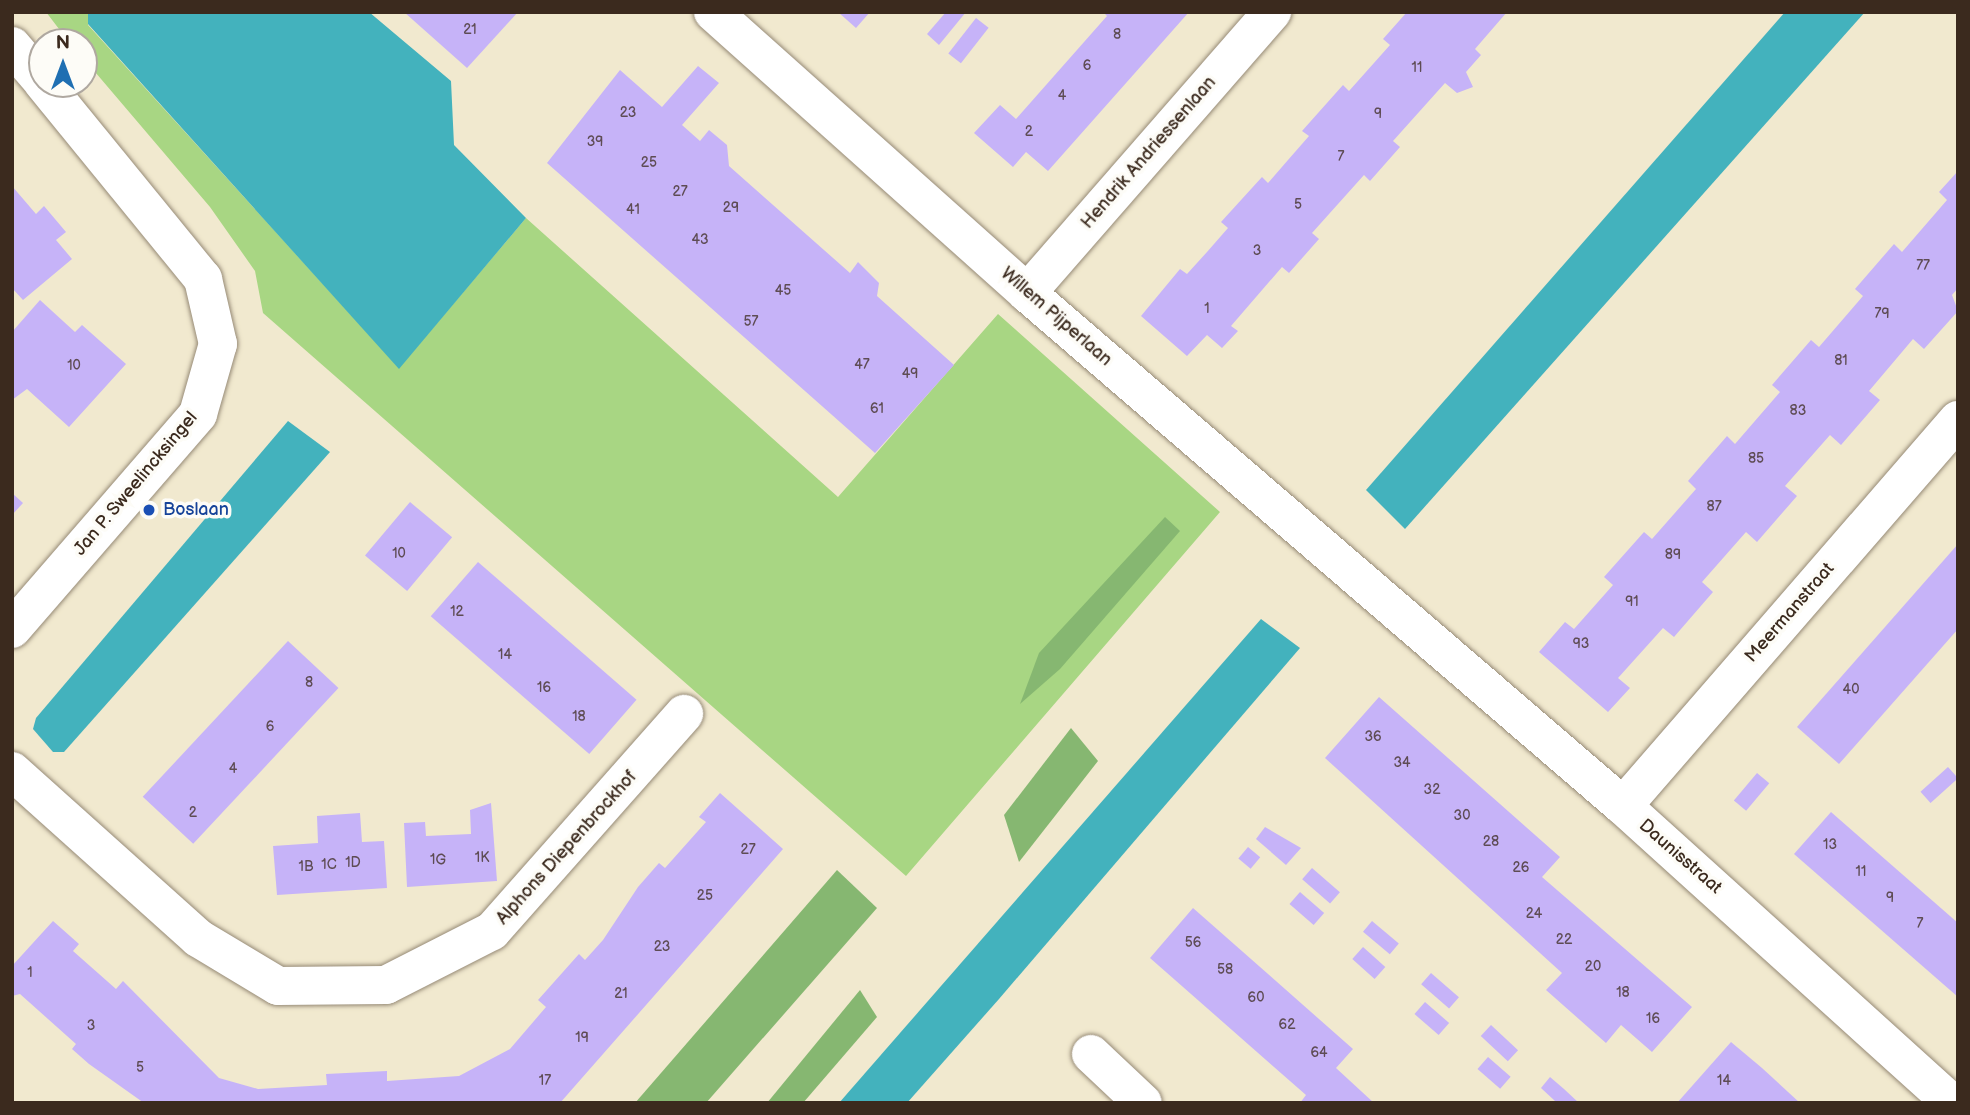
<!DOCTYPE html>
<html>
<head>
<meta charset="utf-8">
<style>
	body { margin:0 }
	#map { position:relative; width:1970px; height:1115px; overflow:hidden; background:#f1e9cf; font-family:"Balsamiq Sans",sans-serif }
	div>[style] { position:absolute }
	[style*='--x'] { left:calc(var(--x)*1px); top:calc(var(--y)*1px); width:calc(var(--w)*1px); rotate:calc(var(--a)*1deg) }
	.green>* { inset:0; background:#a8d683 }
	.forest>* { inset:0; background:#86b771 }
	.water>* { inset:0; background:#43b2bd }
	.building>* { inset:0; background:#c6b3f8; transform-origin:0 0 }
	.roads { filter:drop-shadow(0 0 2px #968a76) drop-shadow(0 0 2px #968a76) }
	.minor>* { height:38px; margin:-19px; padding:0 19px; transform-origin:19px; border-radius:19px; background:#fff }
	.tertiary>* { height:38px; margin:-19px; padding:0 19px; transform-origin:19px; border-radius:19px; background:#fff }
	.dots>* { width:19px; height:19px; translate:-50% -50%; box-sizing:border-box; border:4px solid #fdfcf7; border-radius:50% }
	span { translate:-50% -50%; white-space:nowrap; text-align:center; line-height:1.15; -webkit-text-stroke:7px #fdfcf7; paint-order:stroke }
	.number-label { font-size:14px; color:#5e4c54 }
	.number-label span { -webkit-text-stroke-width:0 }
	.street-label { font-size:18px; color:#3b2a1e }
	.transit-label { font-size:18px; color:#164399 }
	.left { translate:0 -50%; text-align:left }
	.frame { position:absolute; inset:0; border:14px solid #3b2a1e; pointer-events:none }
	.north { position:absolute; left:28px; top:28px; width:70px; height:70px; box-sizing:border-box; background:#fdfcf7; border:2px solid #afa8a0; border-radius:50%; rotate:0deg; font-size:19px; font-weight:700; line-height:28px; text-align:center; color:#3b2a1e }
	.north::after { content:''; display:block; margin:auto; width:24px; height:32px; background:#1f6fb2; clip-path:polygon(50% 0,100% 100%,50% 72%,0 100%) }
</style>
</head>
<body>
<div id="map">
	<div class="green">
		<div style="clip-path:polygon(46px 12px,89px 12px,88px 25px,399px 368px,526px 218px,838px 497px,998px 314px,1220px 512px,906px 876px,263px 313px,255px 271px,210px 207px,84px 59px,84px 42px,69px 42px)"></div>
	</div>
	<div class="forest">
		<div style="clip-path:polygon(1165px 517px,1180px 531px,1060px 669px,1020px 704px,1039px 653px)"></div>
		<div style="clip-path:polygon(1071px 728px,1098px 761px,1019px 862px,1004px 815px)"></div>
		<div style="clip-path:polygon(837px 870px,877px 908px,706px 1103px,635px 1103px)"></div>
		<div style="clip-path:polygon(860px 990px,877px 1017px,803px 1103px,767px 1103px)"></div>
	</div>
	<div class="water">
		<div style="clip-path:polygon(369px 12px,451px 81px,454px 145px,526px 218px,399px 369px,88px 24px,88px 14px)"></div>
		<div style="clip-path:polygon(1785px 12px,1865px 12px,1405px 529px,1366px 490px)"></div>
		<div style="clip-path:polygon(288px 421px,330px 452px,64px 752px,53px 752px,33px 729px,36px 718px)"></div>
		<div style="clip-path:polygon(1261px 619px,1300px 648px,999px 999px,907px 1103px,839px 1103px)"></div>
	</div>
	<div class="building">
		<div style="clip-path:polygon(404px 12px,518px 12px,467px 68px)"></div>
		<div style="clip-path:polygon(838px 12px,870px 12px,856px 28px)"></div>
		<div style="clip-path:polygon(946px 12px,966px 12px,939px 45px,927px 34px)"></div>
		<div style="clip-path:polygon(1103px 12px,1189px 12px,1048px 171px,1026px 152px,1013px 167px,974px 133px,1000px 105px,1016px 119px,1107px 16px)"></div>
		<div style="clip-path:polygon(1407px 12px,1507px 12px,1475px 49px,1481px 55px,1466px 72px,1473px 87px,1457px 93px,1445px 83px,1393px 141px,1400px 147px,1370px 181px,1364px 175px,1312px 233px,1319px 239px,1289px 273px,1282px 267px,1231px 326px,1238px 331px,1222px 348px,1207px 335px,1187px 356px,1141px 316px,1180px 269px,1187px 274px,1207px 252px,1228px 228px,1221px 222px,1262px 177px,1268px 183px,1288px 160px,1309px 136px,1302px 131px,1343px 85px,1349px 91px,1390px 45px,1383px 39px)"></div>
		<div style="left:976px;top:18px;width:16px;height:45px;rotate:38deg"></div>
		<div style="clip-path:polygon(698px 66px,719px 83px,682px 125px,700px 141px,709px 130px,727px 145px,729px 166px,850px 273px,858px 262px,879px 283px,877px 296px,954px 365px,875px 453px,547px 163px,620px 70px,662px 107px)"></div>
		<div style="clip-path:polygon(1958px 171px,1958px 288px,1952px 295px,1958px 311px,1924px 349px,1913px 339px,1869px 391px,1880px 400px,1841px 445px,1830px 435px,1785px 486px,1797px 496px,1757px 542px,1746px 532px,1702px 582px,1713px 592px,1674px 637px,1663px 628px,1618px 678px,1630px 688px,1608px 712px,1539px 652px,1565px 622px,1574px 629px,1613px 585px,1604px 577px,1644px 532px,1652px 539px,1696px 489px,1688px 481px,1727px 436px,1735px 444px,1780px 392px,1772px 385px,1811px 340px,1819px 347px,1863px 296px,1855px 289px,1894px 244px,1902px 252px,1947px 200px,1939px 192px)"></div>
		<div style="clip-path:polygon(12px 186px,36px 214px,44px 206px,66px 232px,56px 240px,72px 259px,23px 300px,12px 288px)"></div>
		<div style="clip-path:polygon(40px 300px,75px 332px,82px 325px,126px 364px,69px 427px,27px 389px,12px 400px,12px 332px)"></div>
		<div style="clip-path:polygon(12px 493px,23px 503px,12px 515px)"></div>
		<div style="left:410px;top:502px;width:55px;height:70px;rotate:40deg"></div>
		<div style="clip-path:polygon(1958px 544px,1958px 629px,1839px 764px,1797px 727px)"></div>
		<div style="left:478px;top:562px;width:210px;height:72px;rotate:41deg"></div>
		<div style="left:288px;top:641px;width:69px;height:213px;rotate:43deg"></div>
		<div style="clip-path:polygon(1379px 697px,1560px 857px,1542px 877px,1692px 1007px,1652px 1052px,1621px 1025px,1606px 1043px,1546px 990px,1562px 973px,1325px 758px)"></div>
		<div style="left:1948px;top:767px;width:15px;height:37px;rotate:48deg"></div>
		<div style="left:1757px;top:773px;width:16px;height:36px;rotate:40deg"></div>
		<div style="clip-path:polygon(720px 793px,783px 849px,560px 1103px,144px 1103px,89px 1064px,72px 1049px,76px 1044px,20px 994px,12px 996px,12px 966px,53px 921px,79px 944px,73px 951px,116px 989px,123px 981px,219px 1078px,258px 1089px,327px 1085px,326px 1074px,387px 1071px,387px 1081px,459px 1076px,510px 1049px,546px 1007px,538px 1000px,579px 954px,585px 960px,603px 940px,638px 887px,659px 863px,665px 868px,706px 822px,699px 817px)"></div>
		<div style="clip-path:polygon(491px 803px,497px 881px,407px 887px,404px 823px,425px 822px,426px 836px,471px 834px,470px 810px)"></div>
		<div style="clip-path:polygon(1831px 812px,1958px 923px,1958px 997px,1794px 854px)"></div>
		<div style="clip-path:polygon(360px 813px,362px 842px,384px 841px,387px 888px,277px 895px,273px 846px,318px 843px,317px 816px)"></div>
		<div style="clip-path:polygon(1265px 827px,1301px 848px,1286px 865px,1256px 839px)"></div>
		<div style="left:1248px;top:847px;width:16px;height:15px;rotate:40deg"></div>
		<div style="left:1312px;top:868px;width:37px;height:15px;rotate:41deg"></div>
		<div style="left:1300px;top:892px;width:32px;height:16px;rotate:41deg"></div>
		<div style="clip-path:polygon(1193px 908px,1353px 1049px,1336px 1068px,1374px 1103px,1300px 1103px,1306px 1095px,1150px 958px)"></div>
		<div style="left:1372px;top:921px;width:35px;height:14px;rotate:40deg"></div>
		<div style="left:1363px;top:947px;width:30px;height:16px;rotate:42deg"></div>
		<div style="left:1431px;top:973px;width:37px;height:15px;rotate:41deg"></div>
		<div style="left:1425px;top:1002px;width:32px;height:16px;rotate:41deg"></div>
		<div style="left:1491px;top:1025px;width:37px;height:15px;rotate:43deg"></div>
		<div style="clip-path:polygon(1731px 1042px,1762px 1068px,1800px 1103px,1677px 1103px)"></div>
		<div style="left:1488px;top:1057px;width:30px;height:16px;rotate:41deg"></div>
		<div style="clip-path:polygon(1550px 1077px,1564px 1089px,1579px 1103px,1555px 1101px,1541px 1088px)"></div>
	</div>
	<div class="roads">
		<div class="minor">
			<div style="--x:713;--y:12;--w:421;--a:41.8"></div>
			<div style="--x:1027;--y:293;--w:786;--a:40.72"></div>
			<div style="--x:1623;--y:806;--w:443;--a:42.1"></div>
			<div style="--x:1027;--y:293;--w:373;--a:-48.9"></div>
			<div style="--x:12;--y:771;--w:250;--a:41.9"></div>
			<div style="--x:198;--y:938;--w:93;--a:31"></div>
			<div style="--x:278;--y:986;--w:108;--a:-0.5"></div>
			<div style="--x:386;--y:985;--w:119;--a:-27"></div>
			<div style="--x:492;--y:931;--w:290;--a:-48.5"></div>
			<div style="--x:1623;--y:806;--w:511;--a:-49.05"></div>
			<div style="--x:1091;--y:1054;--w:71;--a:43.3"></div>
		</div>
		<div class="tertiary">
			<div style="--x:12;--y:46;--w:46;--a:49.4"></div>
			<div style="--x:12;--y:629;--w:284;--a:-49.1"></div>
			<div style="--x:198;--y:414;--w:73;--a:-74.1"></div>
			<div style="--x:218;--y:344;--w:67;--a:-103"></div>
			<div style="--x:203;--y:279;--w:252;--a:-129.2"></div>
		</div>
	</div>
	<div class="dots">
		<div style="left:149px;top:510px;background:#1a4fb4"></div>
	</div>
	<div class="number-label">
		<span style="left:470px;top:30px">21</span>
		<span style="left:1117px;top:35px">8</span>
		<span style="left:1087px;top:66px">6</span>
		<span style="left:1417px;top:68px">11</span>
		<span style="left:1062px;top:96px">4</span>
		<span style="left:628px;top:113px">23</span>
		<span style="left:1378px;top:114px">9</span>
		<span style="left:1029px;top:132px">2</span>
		<span style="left:595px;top:142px">39</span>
		<span style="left:1341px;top:157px">7</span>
		<span style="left:649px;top:163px">25</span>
		<span style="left:680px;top:192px">27</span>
		<span style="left:1298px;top:205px">5</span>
		<span style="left:731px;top:208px">29</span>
		<span style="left:633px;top:210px">41</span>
		<span style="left:700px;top:240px">43</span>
		<span style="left:1257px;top:251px">3</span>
		<span style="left:1923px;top:266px">77</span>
		<span style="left:783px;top:291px">45</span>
		<span style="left:1207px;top:309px">1</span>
		<span style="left:1882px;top:314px">79</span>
		<span style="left:751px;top:322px">57</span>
		<span style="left:1841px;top:361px">81</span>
		<span style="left:862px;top:365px">47</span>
		<span style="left:74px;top:366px">10</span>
		<span style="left:910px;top:374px">49</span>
		<span style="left:877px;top:409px">61</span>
		<span style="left:1798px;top:411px">83</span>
		<span style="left:1756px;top:459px">85</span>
		<span style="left:1714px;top:507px">87</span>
		<span style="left:399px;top:554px">10</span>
		<span style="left:1673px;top:555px">89</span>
		<span style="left:1632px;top:602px">91</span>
		<span style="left:457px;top:612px">12</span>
		<span style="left:1581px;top:644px">93</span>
		<span style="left:505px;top:655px">14</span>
		<span style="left:309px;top:683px">8</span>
		<span style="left:544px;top:688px">16</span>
		<span style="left:1851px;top:690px">40</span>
		<span style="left:579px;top:717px">18</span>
		<span style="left:270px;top:727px">6</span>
		<span style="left:1373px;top:737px">36</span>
		<span style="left:1402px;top:763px">34</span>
		<span style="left:233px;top:769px">4</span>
		<span style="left:1432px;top:790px">32</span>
		<span style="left:193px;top:813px">2</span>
		<span style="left:1462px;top:816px">30</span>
		<span style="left:1491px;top:842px">28</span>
		<span style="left:1830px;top:845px">13</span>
		<span style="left:748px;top:850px">27</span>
		<span style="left:482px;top:858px">1K</span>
		<span style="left:438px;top:860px">1G</span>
		<span style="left:353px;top:863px">1D</span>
		<span style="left:329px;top:865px">1C</span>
		<span style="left:306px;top:867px">1B</span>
		<span style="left:1521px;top:868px">26</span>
		<span style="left:1861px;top:872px">11</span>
		<span style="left:705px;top:896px">25</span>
		<span style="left:1890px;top:898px">9</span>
		<span style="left:1534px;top:914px">24</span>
		<span style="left:1920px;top:924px">7</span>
		<span style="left:1564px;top:940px">22</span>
		<span style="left:1193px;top:943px">56</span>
		<span style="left:662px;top:947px">23</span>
		<span style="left:1593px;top:967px">20</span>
		<span style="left:1225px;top:970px">58</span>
		<span style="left:30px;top:973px">1</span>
		<span style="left:1623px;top:993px">18</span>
		<span style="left:621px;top:994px">21</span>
		<span style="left:1256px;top:998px">60</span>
		<span style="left:1653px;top:1019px">16</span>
		<span style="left:1287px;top:1025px">62</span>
		<span style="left:91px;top:1026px">3</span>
		<span style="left:582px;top:1038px">19</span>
		<span style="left:1319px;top:1053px">64</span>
		<span style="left:140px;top:1068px">5</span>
		<span style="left:545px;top:1081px">17</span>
		<span style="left:1724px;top:1081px">14</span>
	</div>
	<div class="street-label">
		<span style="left:1149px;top:153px;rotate:-49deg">Hendrik Andriessenlaan</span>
		<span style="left:1056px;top:317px;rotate:41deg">Willem Pijperlaan</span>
		<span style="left:136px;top:484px;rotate:-50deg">Jan P. Sweelincksingel</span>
		<span style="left:1790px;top:613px;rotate:-49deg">Meermanstraat</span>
		<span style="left:567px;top:848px;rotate:-48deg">Alphons Diepenbrockhof</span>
		<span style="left:1680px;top:857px;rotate:41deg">Daunisstraat</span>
	</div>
	<div class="transit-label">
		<span class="left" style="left:163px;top:510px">Boslaan</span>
	</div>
	<div class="frame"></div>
	<div class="north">N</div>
</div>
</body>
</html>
